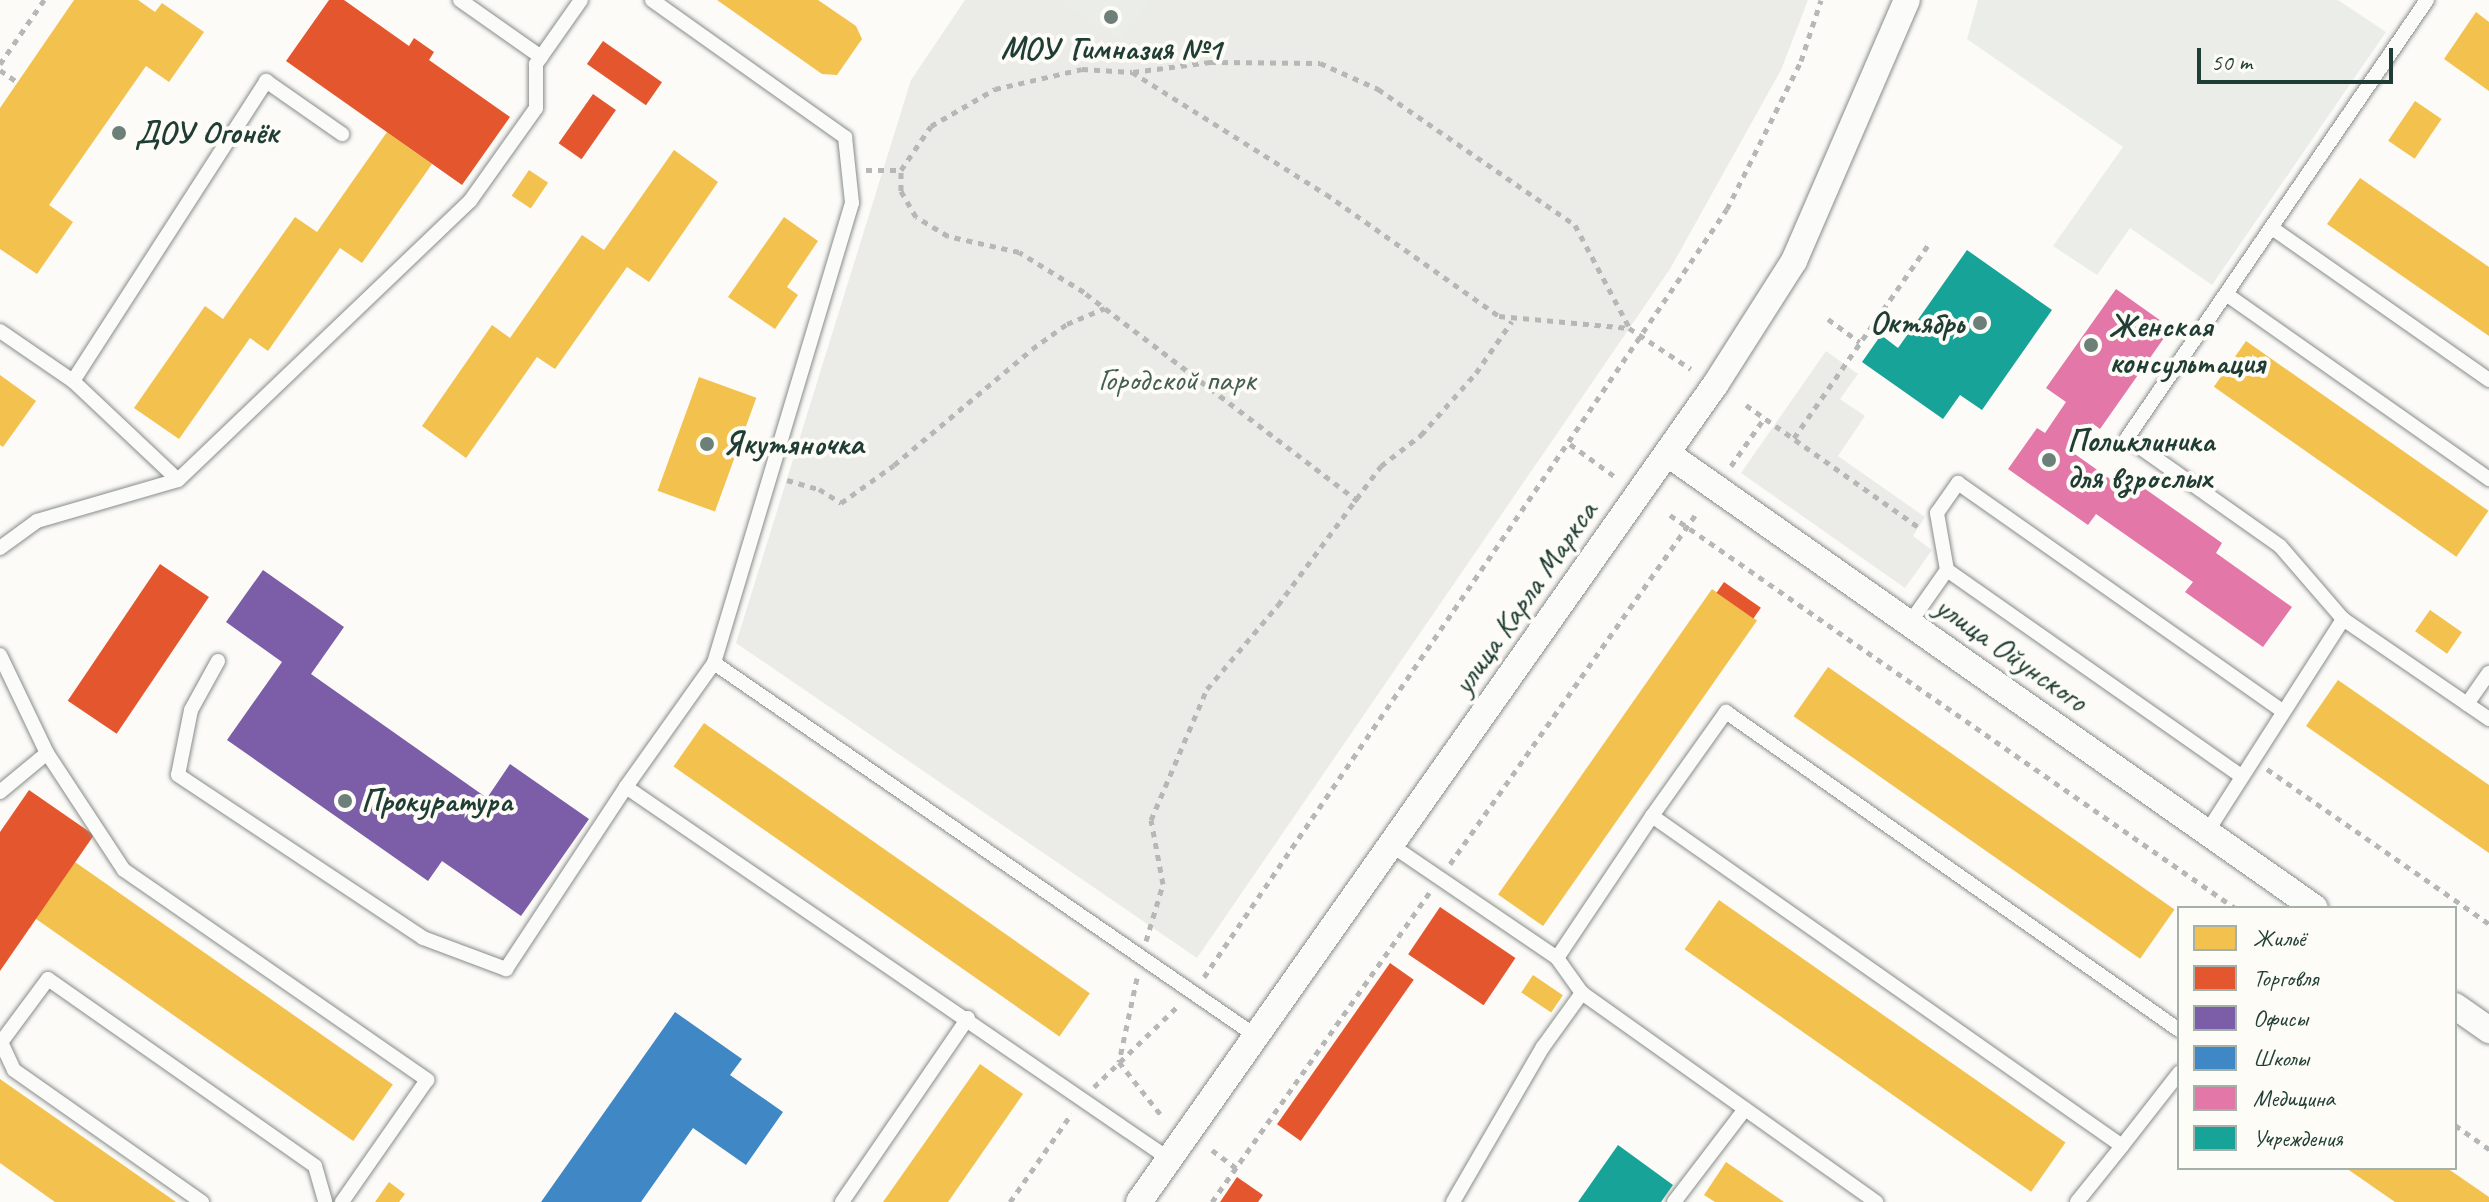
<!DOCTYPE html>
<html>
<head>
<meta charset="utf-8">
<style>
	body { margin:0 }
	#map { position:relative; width:2489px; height:1202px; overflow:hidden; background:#fcfbf8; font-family:Caveat,sans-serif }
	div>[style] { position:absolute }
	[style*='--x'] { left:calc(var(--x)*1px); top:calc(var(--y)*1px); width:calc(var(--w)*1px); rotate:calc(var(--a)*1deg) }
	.built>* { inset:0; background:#ebede8 }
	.green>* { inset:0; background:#ebece8 }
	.homes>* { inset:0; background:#f2c14e; transform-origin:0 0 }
	.shops>* { inset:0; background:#e4572e; transform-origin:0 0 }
	.offices>* { inset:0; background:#7b5ea7 }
	.schools>* { inset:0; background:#3f88c5 }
	.health>* { inset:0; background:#e377a8 }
	.public>* { inset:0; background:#17a398 }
	.path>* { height:5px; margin-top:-2.5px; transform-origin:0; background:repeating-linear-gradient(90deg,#b5b8b6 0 6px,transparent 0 12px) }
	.roads { filter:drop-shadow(0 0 2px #888d8a) drop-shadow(0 0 2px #888d8a) }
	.service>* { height:14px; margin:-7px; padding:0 7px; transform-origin:7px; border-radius:7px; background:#fbfbf9 }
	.minor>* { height:26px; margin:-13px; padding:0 13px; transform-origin:13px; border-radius:13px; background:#fbfbf9 }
	.dots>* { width:22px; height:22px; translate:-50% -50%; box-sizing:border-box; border:4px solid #fdfcf7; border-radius:50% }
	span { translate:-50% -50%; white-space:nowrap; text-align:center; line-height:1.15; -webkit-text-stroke:8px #fdfcf7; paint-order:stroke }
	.poi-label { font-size:32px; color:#1f3d34; font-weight:700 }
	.left { translate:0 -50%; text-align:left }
	.right { translate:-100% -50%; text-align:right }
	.park-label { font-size:32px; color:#455e55 }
	.street-label { font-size:32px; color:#1f3d34 }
	.legend { position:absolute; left:2177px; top:906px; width:280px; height:264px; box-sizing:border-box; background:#fdfcf7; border:2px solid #a4b0a9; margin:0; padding:10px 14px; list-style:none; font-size:24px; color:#1f3d34 }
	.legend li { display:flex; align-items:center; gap:16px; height:40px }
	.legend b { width:40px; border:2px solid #a4b0a9 }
	.scale { position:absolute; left:2197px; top:48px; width:196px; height:36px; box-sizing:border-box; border:4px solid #1f3d34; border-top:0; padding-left:10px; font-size:24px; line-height:28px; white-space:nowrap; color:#1f3d34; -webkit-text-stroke:6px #fdfcf7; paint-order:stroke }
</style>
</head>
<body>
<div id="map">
	<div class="built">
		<div style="clip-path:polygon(1061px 0,1148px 0,1120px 41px)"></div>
		<div style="clip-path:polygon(1978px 0,2338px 0,2386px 32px,2212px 285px,2130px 228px,2097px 275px,2053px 246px,2123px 147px,1967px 39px)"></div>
	</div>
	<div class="green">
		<div style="clip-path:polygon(965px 0,1061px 0,1120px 40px,1148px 0,1808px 0,1781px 70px,1670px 269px,1197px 958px,736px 643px,911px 80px)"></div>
		<div style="clip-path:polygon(1826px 351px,1858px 374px,1840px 399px,1865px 416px,1838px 456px,1925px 517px,1913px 536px,1932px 550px,1905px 588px,1741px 473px)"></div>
	</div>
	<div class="homes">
		<div style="clip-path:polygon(74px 0,138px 0,155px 12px,162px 3px,204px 32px,169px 82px,146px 66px,49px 205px,73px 222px,37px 274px,0 249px,0 108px)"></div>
		<div style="clip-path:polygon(717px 0,818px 0,856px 26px,862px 39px,837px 75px,822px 74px)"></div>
		<div style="clip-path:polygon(2476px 12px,2489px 22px,2489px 91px,2444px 59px)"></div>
		<div style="left:2415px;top:101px;width:32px;height:48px;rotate:34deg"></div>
		<div style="clip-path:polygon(387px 132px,432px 164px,362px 263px,340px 248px,268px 351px,250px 338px,179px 439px,134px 408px,205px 306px,223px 319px,295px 217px,317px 232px)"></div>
		<div style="clip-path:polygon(674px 150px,718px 182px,649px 282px,627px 267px,555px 369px,537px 357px,466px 458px,422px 426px,492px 325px,510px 338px,582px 235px,604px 250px)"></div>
		<div style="left:529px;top:170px;width:23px;height:31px;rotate:34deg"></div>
		<div style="clip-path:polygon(2360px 178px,2489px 267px,2489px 336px,2327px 224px)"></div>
		<div style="clip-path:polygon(784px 217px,818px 241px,787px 287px,798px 295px,775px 329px,728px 297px)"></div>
		<div style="left:2246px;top:341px;width:296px;height:56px;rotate:35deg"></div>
		<div style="clip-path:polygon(0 375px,36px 401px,3px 447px,0 445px)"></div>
		<div style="left:699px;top:377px;width:61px;height:121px;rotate:20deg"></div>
		<div style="left:1712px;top:589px;width:55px;height:373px;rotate:35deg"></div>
		<div style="left:2430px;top:610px;width:39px;height:26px;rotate:35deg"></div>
		<div style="left:1828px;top:667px;width:423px;height:60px;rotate:35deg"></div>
		<div style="clip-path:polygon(2338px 680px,2489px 785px,2489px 853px,2306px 726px)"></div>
		<div style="left:704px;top:723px;width:471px;height:53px;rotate:35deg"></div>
		<div style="left:75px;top:862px;width:388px;height:69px;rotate:35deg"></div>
		<div style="left:1719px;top:900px;width:423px;height:60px;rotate:35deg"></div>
		<div style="left:1533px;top:975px;width:36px;height:21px;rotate:34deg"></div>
		<div style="clip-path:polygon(980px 1064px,1023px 1094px,948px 1202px,883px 1202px)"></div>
		<div style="clip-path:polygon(0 1079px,176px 1202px,55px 1202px,0 1163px)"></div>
		<div style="clip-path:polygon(1726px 1162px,1784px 1202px,1715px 1202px,1704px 1195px)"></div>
		<div style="clip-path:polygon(2346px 1168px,2447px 1168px,2489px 1197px,2489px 1202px,2395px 1202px)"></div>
		<div style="clip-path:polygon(389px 1182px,405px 1194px,399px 1202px,375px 1202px)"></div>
	</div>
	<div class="shops">
		<div style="clip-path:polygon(329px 0,344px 0,409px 46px,414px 38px,434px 52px,429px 60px,510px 117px,462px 185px,286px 61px)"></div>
		<div style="left:603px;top:41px;width:72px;height:28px;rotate:35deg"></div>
		<div style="left:593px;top:94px;width:28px;height:60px;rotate:35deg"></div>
		<div style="left:160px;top:564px;width:59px;height:165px;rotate:34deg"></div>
		<div style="left:1724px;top:582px;width:45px;height:13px;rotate:35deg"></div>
		<div style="clip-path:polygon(29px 790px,94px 835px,0 971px,0 832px)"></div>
		<div style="left:1440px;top:907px;width:91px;height:57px;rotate:34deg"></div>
		<div style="left:1390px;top:963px;width:29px;height:197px;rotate:35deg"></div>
		<div style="clip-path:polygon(1237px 1177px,1263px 1195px,1258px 1202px,1220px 1202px)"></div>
	</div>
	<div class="offices">
		<div style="clip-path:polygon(263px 570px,344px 627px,311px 674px,487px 798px,510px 764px,589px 819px,521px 916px,442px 861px,428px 881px,227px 740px,282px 662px,226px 622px)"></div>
	</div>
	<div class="schools">
		<div style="clip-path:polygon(675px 1012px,742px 1059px,730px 1075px,783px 1112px,746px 1165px,693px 1128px,641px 1202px,541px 1202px)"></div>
	</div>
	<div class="health">
		<div style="clip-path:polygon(2116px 289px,2171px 328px,2100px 429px,2092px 423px,2072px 452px,2117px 484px,2124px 474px,2222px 543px,2216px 553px,2292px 607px,2263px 647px,2185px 592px,2193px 582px,2096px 514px,2088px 525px,2008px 469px,2037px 428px,2045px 433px,2066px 402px,2046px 388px)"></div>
	</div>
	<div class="public">
		<div style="clip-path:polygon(1967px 250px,2052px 310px,1982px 410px,1960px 395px,1943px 419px,1862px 362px,1881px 335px,1898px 348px)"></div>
		<div style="clip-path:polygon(1618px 1145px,1673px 1185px,1661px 1202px,1578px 1202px)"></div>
	</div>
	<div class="path">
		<div style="--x:0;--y:64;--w:78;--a:-55.5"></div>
		<div style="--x:0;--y:70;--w:21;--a:35"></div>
		<div style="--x:1133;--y:72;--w:78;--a:-7.4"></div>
		<div style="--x:1210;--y:62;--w:110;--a:0.5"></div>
		<div style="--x:1320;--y:63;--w:64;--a:24.1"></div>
		<div style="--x:1378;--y:89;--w:239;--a:34.6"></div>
		<div style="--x:1575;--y:225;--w:115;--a:62.1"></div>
		<div style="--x:866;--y:170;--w:35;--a:0"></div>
		<div style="--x:1828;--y:319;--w:39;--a:36"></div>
		<div style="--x:1746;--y:405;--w:214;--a:35.3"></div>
		<div style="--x:1794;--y:438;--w:239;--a:-55.2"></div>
		<div style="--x:1570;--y:444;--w:54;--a:36"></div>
		<div style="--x:1731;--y:466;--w:60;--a:-55.2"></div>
		<div style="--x:787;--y:480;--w:33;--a:16"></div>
		<div style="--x:819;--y:489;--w:26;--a:32"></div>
		<div style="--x:841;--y:503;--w:65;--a:-35.6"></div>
		<div style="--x:894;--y:465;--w:180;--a:-40"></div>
		<div style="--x:1032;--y:349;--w:43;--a:-35.5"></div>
		<div style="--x:1067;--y:324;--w:41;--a:-22.8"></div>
		<div style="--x:1358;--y:501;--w:345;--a:-142.7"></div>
		<div style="--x:1084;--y:292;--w:76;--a:-148.4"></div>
		<div style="--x:1019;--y:252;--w:73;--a:-167.3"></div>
		<div style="--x:948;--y:236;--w:37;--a:-149"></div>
		<div style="--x:916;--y:217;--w:30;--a:-120"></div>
		<div style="--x:901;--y:191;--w:21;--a:-90"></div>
		<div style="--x:901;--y:170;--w:53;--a:-55.7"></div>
		<div style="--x:931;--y:126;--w:74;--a:-30"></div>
		<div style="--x:995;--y:89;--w:89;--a:-12.9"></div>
		<div style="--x:1082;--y:69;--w:50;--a:3.4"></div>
		<div style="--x:1132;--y:72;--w:229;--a:32.2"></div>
		<div style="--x:1326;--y:194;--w:212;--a:35.2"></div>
		<div style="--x:1499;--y:316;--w:131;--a:5.3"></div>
		<div style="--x:1629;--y:328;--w:74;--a:33.5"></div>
		<div style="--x:1670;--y:515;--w:688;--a:34.82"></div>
		<div style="--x:2267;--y:769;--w:271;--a:34.9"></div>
		<div style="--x:1450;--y:864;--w:429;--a:-54.9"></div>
		<div style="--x:1146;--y:941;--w:59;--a:-73.4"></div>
		<div style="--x:1163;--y:884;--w:65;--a:-100.6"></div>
		<div style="--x:1151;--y:820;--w:142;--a:-66.9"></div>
		<div style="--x:1207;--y:689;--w:110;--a:-49.8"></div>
		<div style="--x:1278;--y:605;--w:173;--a:-53.5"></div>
		<div style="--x:1381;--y:466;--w:51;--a:-37.8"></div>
		<div style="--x:1421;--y:435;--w:83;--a:-48.4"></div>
		<div style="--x:1476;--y:373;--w:63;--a:-55.3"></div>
		<div style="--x:1204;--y:977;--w:929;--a:-55.75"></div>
		<div style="--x:1727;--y:209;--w:165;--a:-63.4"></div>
		<div style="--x:1801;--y:61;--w:64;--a:-71.8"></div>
		<div style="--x:1137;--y:978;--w:86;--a:102.1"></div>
		<div style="--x:1119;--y:1062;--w:68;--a:51.6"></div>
		<div style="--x:1094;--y:1087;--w:118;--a:-44"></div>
		<div style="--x:2455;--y:1125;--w:42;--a:35.2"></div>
		<div style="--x:1212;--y:1150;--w:30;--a:37"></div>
		<div style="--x:1010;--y:1202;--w:108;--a:-55.1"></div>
		<div style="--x:1212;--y:1202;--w:379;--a:-54.9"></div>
	</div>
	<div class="roads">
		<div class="service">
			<div style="--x:460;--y:0;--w:99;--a:35.1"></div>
			<div style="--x:652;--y:0;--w:237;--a:35.4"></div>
			<div style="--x:845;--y:137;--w:66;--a:83.9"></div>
			<div style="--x:852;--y:203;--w:480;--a:106.7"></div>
			<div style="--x:714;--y:663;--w:658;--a:34.54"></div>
			<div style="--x:2272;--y:228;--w:265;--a:35"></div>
			<div style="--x:2226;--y:294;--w:322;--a:35.1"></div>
			<div style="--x:0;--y:331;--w:88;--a:34.4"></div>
			<div style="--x:73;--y:381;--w:144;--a:43.3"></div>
			<div style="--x:178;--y:480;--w:147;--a:163.8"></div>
			<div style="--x:37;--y:521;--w:46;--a:143.9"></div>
			<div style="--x:73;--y:381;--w:357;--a:-57.2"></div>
			<div style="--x:266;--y:81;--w:93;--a:34.9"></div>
			<div style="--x:178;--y:480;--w:404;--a:-43.7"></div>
			<div style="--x:470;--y:201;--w:114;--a:-54.6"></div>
			<div style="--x:536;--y:108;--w:44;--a:-90"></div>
			<div style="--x:536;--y:64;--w:78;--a:-54.9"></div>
			<div style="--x:1947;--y:570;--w:58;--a:-100"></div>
			<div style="--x:1937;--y:513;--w:37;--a:-55"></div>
			<div style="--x:1958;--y:483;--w:395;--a:35.1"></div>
			<div style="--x:2343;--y:619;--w:96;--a:-130.8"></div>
			<div style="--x:2280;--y:546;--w:187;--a:-144.8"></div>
			<div style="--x:2127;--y:438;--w:531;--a:-55.59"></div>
			<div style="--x:1909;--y:624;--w:66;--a:-54.9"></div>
			<div style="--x:1947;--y:570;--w:359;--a:35"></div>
			<div style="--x:0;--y:655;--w:109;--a:64.4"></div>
			<div style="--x:47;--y:753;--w:140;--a:56.7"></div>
			<div style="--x:124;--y:870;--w:369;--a:34.7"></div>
			<div style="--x:427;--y:1080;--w:149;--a:124.9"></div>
			<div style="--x:218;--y:661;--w:56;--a:118.9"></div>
			<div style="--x:191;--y:710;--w:66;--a:101.3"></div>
			<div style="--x:178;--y:775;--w:294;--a:33.6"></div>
			<div style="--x:423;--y:938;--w:89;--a:20.5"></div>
			<div style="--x:506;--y:969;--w:218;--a:-56.6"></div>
			<div style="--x:714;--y:663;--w:152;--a:125.4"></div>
			<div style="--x:626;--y:787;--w:658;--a:34.41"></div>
			<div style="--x:2467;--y:704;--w:27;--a:34"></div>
			<div style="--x:0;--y:792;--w:61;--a:-39.7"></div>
			<div style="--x:1652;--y:816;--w:128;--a:-54.6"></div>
			<div style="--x:1726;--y:712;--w:553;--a:35.07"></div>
			<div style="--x:2207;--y:832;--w:253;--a:-57.4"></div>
			<div style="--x:2343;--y:619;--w:150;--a:34.4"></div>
			<div style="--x:2467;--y:704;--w:38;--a:-55"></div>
			<div style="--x:1391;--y:845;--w:201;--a:34.2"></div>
			<div style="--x:1557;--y:958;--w:43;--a:54.5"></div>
			<div style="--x:1582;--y:993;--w:361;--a:35.4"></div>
			<div style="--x:1557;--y:958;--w:171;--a:-56.2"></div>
			<div style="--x:1652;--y:816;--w:574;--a:35.07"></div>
			<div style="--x:2122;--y:1146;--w:93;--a:-52"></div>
			<div style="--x:0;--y:1040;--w:33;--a:65"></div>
			<div style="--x:14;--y:1070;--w:230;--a:35.1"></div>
			<div style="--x:2;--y:1041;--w:77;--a:-53.4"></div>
			<div style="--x:48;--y:979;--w:326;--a:35"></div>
			<div style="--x:315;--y:1166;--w:37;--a:74"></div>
			<div style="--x:842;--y:1202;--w:223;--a:-55.6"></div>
			<div style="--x:1453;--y:1202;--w:179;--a:-59.9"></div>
			<div style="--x:1543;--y:1047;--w:67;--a:-54.2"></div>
			<div style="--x:1674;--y:1202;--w:117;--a:-52.6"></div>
			<div style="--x:2077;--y:1202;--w:72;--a:-51.2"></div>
		</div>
		<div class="minor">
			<div style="--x:1668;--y:454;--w:790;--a:35.06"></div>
			<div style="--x:2455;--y:1006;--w:42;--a:35.2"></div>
			<div style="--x:1139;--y:1202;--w:1000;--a:-54.82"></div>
			<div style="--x:1715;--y:385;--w:147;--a:-57.5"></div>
			<div style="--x:1794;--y:261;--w:284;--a:-66.6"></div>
		</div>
	</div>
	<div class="dots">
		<div style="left:1111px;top:17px;background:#6c8079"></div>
		<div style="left:119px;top:133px;background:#6c8079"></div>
		<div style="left:1980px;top:323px;background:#6c8079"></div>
		<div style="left:2091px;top:345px;background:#6c8079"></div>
		<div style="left:707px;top:444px;background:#6c8079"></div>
		<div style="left:2049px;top:460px;background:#6c8079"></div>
		<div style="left:345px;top:801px;background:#6c8079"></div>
	</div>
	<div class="poi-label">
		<span style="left:1111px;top:49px">МОУ Гимназия №1</span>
		<span class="left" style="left:135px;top:133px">ДОУ Огонёк</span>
		<span class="right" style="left:1964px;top:323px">Октябрь</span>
		<span class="left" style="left:2109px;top:345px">Женская<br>консультация</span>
		<span class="left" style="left:2067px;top:460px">Поликлиника<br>для взрослых</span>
		<span class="left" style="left:723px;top:444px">Якутяночка</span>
		<span class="left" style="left:361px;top:801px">Прокуратура</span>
	</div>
	<div class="park-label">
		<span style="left:1177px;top:380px">Городской парк</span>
	</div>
	<div class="street-label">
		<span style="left:1525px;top:598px;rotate:-55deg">улица Карла Маркса</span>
		<span style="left:2011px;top:654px;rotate:35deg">улица Ойунского</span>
	</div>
	<ul class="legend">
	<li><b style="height:22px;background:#f2c14e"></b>Жильё</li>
	<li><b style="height:22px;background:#e4572e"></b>Торговля</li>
	<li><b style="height:22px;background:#7b5ea7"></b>Офисы</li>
	<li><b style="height:22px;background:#3f88c5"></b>Школы</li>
	<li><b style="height:22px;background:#e377a8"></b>Медицина</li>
	<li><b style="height:22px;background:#17a398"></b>Учреждения</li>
	</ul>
	<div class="scale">50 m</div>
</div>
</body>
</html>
